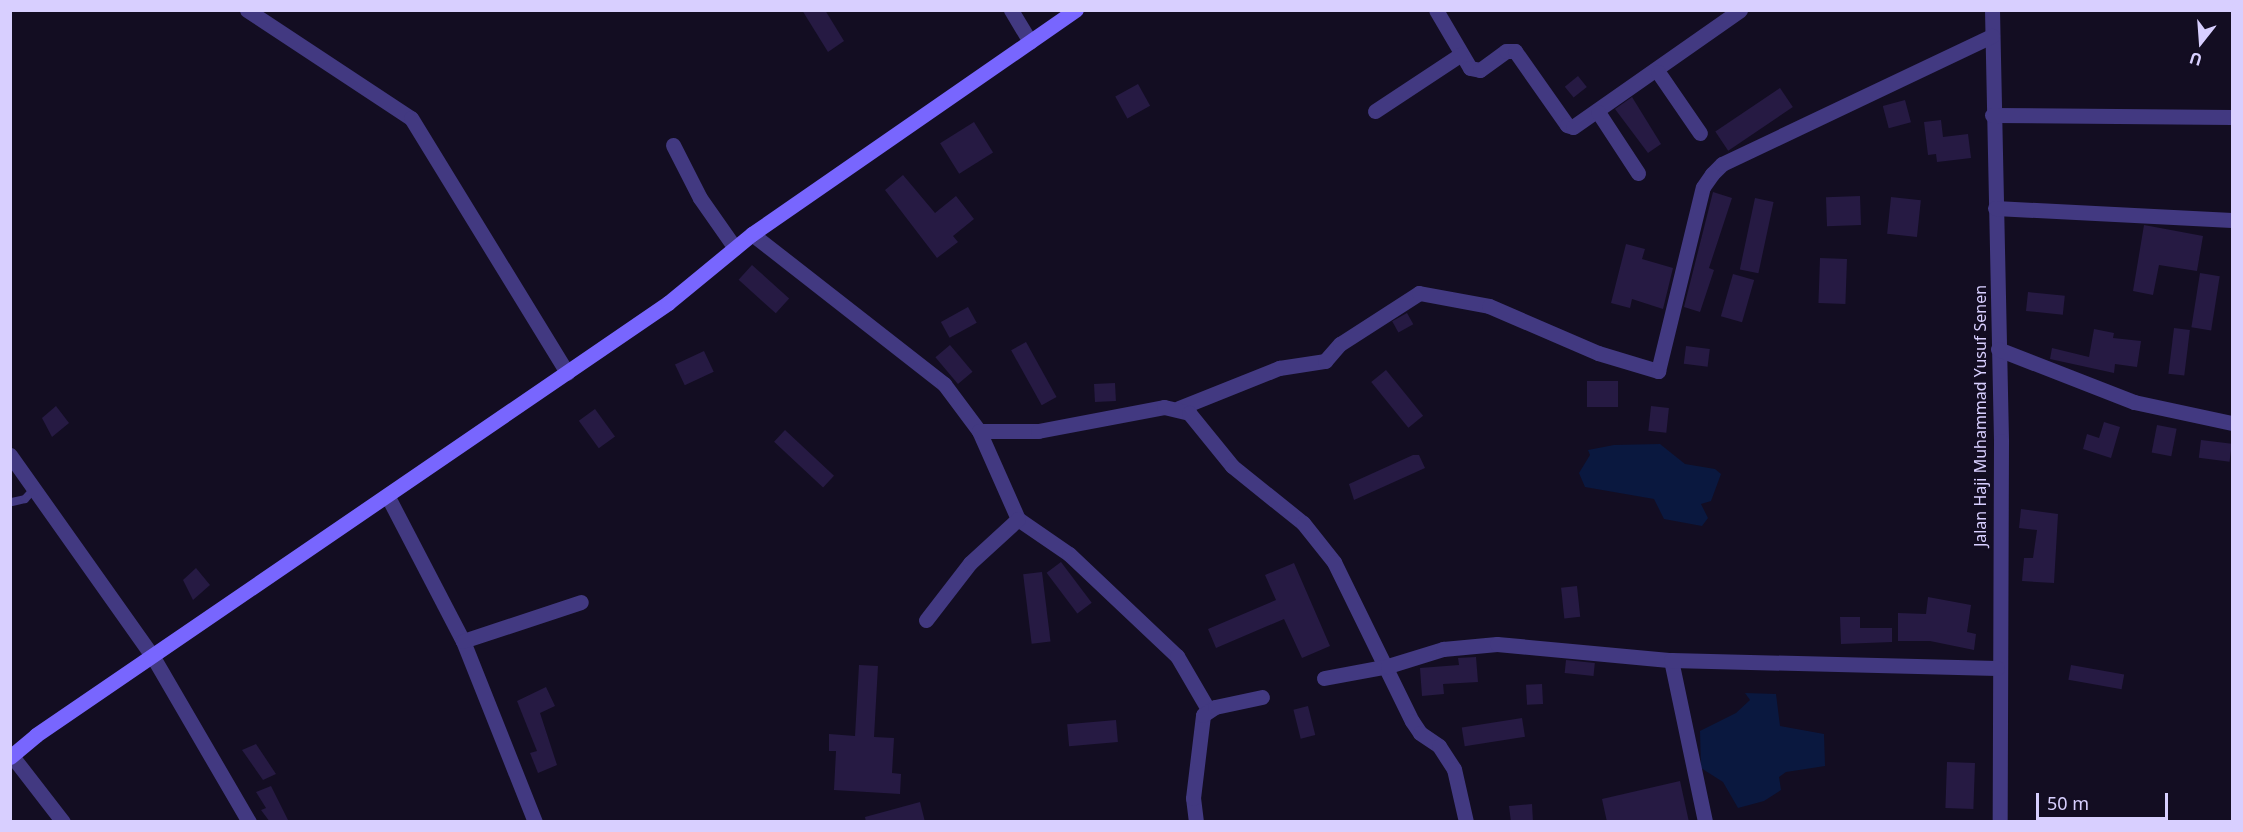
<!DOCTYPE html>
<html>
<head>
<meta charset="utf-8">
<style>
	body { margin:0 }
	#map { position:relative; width:2243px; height:832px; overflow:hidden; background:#130d22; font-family:"Noto Sans",sans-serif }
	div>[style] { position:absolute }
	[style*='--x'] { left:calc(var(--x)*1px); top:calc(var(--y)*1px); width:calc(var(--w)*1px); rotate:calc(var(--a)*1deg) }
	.water>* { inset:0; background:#0a183f }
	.building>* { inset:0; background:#261a43; transform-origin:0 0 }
	.lane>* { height:8px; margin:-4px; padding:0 4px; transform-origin:4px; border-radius:4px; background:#423981 }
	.street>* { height:15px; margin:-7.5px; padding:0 7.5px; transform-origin:7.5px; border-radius:7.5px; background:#423981 }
	.secondary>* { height:15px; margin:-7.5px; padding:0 7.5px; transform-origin:7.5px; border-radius:7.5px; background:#7866fe }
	span { translate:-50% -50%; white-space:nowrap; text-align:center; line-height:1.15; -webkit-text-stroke:4.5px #130d22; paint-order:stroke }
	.street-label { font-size:16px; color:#d8cfff }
	.frame { position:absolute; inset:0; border:12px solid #d8cfff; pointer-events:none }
	.north { position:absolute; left:2171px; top:12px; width:60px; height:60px; -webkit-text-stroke:4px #130d22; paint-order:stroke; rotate:197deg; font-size:16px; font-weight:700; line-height:24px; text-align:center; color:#d8cfff }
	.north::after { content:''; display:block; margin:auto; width:21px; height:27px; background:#d8cfff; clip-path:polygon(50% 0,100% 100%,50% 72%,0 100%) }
	.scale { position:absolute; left:2036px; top:793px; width:132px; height:27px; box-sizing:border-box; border:3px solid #d8cfff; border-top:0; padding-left:8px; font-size:18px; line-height:21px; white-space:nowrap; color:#d8cfff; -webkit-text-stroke:4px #130d22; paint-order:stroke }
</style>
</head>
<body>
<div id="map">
	<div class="water">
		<div style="clip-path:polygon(1660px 444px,1685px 464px,1715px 469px,1721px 474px,1711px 501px,1701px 504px,1708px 518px,1702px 526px,1664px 519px,1654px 499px,1585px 487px,1579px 473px,1590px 455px,1588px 450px,1614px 445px)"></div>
		<div style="clip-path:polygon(1745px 693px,1776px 694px,1780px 726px,1824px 734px,1825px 766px,1786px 772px,1779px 777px,1781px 790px,1764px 801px,1738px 808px,1723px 782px,1701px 768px,1700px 731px,1736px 713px,1750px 700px)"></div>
	</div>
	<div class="building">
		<div style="clip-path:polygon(802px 10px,825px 10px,844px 41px,828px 52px)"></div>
		<div style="left:1578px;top:76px;width:14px;height:17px;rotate:51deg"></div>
		<div style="left:1138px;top:84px;width:25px;height:26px;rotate:61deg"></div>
		<div style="left:1780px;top:88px;width:23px;height:78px;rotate:56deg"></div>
		<div style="clip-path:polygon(1632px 97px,1661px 144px,1648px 153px,1615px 109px)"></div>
		<div style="left:1905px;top:100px;width:23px;height:23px;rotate:75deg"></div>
		<div style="clip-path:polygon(1941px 120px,1943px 137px,1968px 134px,1971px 158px,1937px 162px,1936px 154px,1928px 155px,1924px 122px)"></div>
		<div style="left:974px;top:122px;width:36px;height:40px;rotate:58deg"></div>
		<div style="clip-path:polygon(903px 175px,935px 213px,956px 196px,974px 219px,953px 236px,958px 242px,937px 258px,885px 190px)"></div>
		<div style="clip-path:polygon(1713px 192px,1732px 198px,1709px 268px,1714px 270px,1700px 312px,1684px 307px)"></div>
		<div style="left:1860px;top:196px;width:29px;height:34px;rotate:88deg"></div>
		<div style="left:1891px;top:197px;width:30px;height:37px;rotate:6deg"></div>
		<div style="left:1755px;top:198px;width:19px;height:73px;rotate:12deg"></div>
		<div style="clip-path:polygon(2144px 225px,2203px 236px,2197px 271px,2159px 265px,2153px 295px,2133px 291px)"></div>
		<div style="clip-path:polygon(1626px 244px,1645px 249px,1642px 259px,1673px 268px,1663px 309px,1632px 299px,1630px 308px,1611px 303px)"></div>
		<div style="left:1820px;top:258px;width:27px;height:45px;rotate:2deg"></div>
		<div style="left:752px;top:265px;width:50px;height:20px;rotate:42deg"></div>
		<div style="left:2200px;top:273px;width:20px;height:55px;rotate:9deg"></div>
		<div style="left:1733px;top:274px;width:22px;height:44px;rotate:16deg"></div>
		<div style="left:2028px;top:292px;width:37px;height:19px;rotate:6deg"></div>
		<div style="left:968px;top:307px;width:18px;height:31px;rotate:61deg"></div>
		<div style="left:1407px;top:313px;width:13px;height:17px;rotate:61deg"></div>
		<div style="left:2174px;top:328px;width:16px;height:46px;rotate:7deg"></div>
		<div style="clip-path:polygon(2094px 329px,2114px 333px,2113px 338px,2141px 341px,2137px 367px,2115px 364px,2114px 373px,2050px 359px,2052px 348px,2089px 357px)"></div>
		<div style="left:1026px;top:342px;width:63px;height:17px;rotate:61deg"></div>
		<div style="left:950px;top:345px;width:35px;height:19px;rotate:50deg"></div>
		<div style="left:1686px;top:346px;width:24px;height:18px;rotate:7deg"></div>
		<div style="left:704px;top:351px;width:23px;height:32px;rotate:65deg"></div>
		<div style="left:1386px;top:370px;width:59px;height:19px;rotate:51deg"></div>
		<div style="left:1587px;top:381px;width:31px;height:26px"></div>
		<div style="left:1115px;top:383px;width:18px;height:21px;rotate:87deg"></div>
		<div style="clip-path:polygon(56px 406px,69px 423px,52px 437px,42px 418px)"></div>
		<div style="left:1651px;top:406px;width:18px;height:25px;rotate:6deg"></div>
		<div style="left:595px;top:409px;width:34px;height:20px;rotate:54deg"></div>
		<div style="clip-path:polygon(2104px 422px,2120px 427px,2111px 458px,2083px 449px,2087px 434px,2099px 438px)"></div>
		<div style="left:2157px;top:425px;width:20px;height:28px;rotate:11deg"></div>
		<div style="left:785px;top:430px;width:67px;height:16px;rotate:43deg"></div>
		<div style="left:2201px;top:440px;width:31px;height:18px;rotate:7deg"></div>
		<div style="clip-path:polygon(1413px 455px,1419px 455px,1425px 468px,1354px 500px,1349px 484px)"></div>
		<div style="clip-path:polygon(2021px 509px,2058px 514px,2054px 583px,2022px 581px,2024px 558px,2033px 558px,2037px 530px,2019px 528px)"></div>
		<div style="left:1061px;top:562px;width:51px;height:18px;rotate:53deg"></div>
		<div style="clip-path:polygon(1294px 563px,1330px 646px,1302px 658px,1284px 619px,1216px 648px,1208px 629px,1276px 600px,1265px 575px)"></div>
		<div style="clip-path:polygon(196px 568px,210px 585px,193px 600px,183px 580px)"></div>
		<div style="left:1042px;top:572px;width:70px;height:19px;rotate:83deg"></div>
		<div style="left:1577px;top:586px;width:31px;height:16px;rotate:84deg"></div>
		<div style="clip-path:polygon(1928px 597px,1971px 605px,1967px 632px,1976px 634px,1974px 650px,1930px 641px,1898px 641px,1898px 613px,1926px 614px)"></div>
		<div style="clip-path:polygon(1840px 617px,1860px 617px,1860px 628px,1892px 628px,1892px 642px,1841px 644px)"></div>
		<div style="clip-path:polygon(1476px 657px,1478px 682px,1443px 684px,1444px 694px,1422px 696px,1420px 668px,1459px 665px,1458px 658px)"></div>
		<div style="left:1566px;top:660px;width:29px;height:13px;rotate:6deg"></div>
		<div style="clip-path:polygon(859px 665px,878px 666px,874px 737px,894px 738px,892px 773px,901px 774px,900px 794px,834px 790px,836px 751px,829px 751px,829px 734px,855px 736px)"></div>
		<div style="left:2071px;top:665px;width:54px;height:15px;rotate:10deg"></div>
		<div style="left:1542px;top:684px;width:20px;height:16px;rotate:87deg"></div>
		<div style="clip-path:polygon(546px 687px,555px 706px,540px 713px,557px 765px,538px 773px,530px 753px,537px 751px,517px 701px)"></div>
		<div style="left:1308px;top:706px;width:30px;height:15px;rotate:76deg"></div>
		<div style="left:1522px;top:718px;width:19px;height:61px;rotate:81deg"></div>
		<div style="left:1116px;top:720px;width:22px;height:49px;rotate:85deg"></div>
		<div style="clip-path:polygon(256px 744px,276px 774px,263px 780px,242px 750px)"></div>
		<div style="left:1947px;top:762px;width:28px;height:46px;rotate:2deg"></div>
		<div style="clip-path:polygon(1680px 781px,1689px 822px,1607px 822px,1602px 799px)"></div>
		<div style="clip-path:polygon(271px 786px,289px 822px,270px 822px,261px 810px,266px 808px,256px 792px)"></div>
		<div style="clip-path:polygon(920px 802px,925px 822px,866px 822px,865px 817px)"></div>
		<div style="clip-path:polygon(1532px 804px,1533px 822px,1511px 822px,1509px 806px)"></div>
	</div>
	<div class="lane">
		<div style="--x:12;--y:502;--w:13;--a:-13"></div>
		<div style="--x:25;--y:499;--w:12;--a:-48"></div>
	</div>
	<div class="street">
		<div style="--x:247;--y:10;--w:196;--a:33.4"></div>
		<div style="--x:411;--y:118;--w:299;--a:58.5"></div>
		<div style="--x:1011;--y:10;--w:37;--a:59"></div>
		<div style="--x:1436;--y:10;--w:67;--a:59.6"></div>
		<div style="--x:1470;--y:68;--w:10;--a:11"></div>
		<div style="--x:1480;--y:70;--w:32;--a:-36"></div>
		<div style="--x:1506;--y:51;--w:9;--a:0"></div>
		<div style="--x:1515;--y:51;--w:90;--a:54.9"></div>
		<div style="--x:1567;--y:125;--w:6;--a:18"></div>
		<div style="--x:1573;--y:127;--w:204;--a:-35"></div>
		<div style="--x:1992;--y:10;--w:431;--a:88.8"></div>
		<div style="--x:2001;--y:441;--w:381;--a:90.2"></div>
		<div style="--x:1658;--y:72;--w:74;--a:55.5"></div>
		<div style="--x:1375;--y:111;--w:102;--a:-33.4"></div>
		<div style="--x:1598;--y:112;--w:73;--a:56.7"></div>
		<div style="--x:1992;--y:115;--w:240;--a:0.5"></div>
		<div style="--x:673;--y:145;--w:59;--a:63"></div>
		<div style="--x:700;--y:198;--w:61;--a:55"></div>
		<div style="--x:1995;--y:208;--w:237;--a:2.9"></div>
		<div style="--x:752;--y:234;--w:244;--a:38"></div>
		<div style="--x:944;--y:384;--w:59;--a:53.3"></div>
		<div style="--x:979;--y:431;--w:96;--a:66.1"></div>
		<div style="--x:1018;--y:519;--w:62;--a:34.5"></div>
		<div style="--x:1069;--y:554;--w:149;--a:43.4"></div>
		<div style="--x:1177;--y:656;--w:61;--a:59.7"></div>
		<div style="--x:1998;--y:349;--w:146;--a:21.3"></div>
		<div style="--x:2134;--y:402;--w:100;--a:12.1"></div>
		<div style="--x:1179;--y:408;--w:108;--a:-21.8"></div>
		<div style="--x:1279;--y:368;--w:47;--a:-8.7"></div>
		<div style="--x:1325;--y:361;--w:23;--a:-49"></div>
		<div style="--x:1340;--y:344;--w:94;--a:-32.8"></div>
		<div style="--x:1419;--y:293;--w:71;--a:10.5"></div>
		<div style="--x:1489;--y:306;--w:119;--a:23.3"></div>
		<div style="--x:1598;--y:353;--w:63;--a:16.7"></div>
		<div style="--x:1658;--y:371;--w:189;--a:-76.3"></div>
		<div style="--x:1703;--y:187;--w:16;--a:-55"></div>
		<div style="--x:1712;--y:174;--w:14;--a:-45"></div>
		<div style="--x:1722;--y:164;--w:299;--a:-25.4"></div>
		<div style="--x:979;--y:431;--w:59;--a:0"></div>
		<div style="--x:1038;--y:431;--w:128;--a:-10.8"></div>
		<div style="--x:1164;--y:407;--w:26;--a:13"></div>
		<div style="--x:1189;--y:413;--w:68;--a:50.9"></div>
		<div style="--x:1232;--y:466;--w:91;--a:38.8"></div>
		<div style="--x:1303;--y:523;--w:50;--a:51.5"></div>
		<div style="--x:1334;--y:562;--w:177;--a:63.9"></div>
		<div style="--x:1412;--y:721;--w:14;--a:56"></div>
		<div style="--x:1420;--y:733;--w:23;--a:34"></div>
		<div style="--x:1439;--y:746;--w:27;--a:57"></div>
		<div style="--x:1454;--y:769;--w:54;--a:77.2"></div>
		<div style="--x:10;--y:455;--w:247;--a:54.7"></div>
		<div style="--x:153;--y:657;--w:191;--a:59.8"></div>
		<div style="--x:388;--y:497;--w:162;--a:62.5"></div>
		<div style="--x:463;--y:641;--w:195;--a:68.3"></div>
		<div style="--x:926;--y:620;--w:72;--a:-52.3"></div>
		<div style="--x:970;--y:563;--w:65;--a:-42.5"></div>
		<div style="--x:463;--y:641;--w:124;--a:-18.3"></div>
		<div style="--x:1671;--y:660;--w:166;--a:78.1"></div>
		<div style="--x:1324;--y:678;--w:65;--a:-10.6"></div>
		<div style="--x:1388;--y:666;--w:58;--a:-17.2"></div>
		<div style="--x:1443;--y:649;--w:54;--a:-5.3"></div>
		<div style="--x:1497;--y:644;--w:175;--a:5.3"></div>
		<div style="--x:1671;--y:660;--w:326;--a:1.4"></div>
		<div style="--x:12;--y:756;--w:83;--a:52.3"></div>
		<div style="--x:1196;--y:822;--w:24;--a:-97"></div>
		<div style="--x:1193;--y:798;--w:84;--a:-83.1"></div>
		<div style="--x:1203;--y:715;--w:14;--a:-34"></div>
		<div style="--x:1215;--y:707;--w:48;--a:-12"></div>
	</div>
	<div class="secondary">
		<div style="--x:10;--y:757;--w:34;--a:-40"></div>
		<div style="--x:36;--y:735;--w:766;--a:-34.35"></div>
		<div style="--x:668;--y:303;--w:109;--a:-39.4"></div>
		<div style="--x:752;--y:234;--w:394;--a:-34.7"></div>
	</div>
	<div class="street-label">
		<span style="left:1980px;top:416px;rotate:-90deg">Jalan Haji Muhammad Yusuf Senen</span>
	</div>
	<div class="frame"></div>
	<div class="north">U</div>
	<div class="scale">50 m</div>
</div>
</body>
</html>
